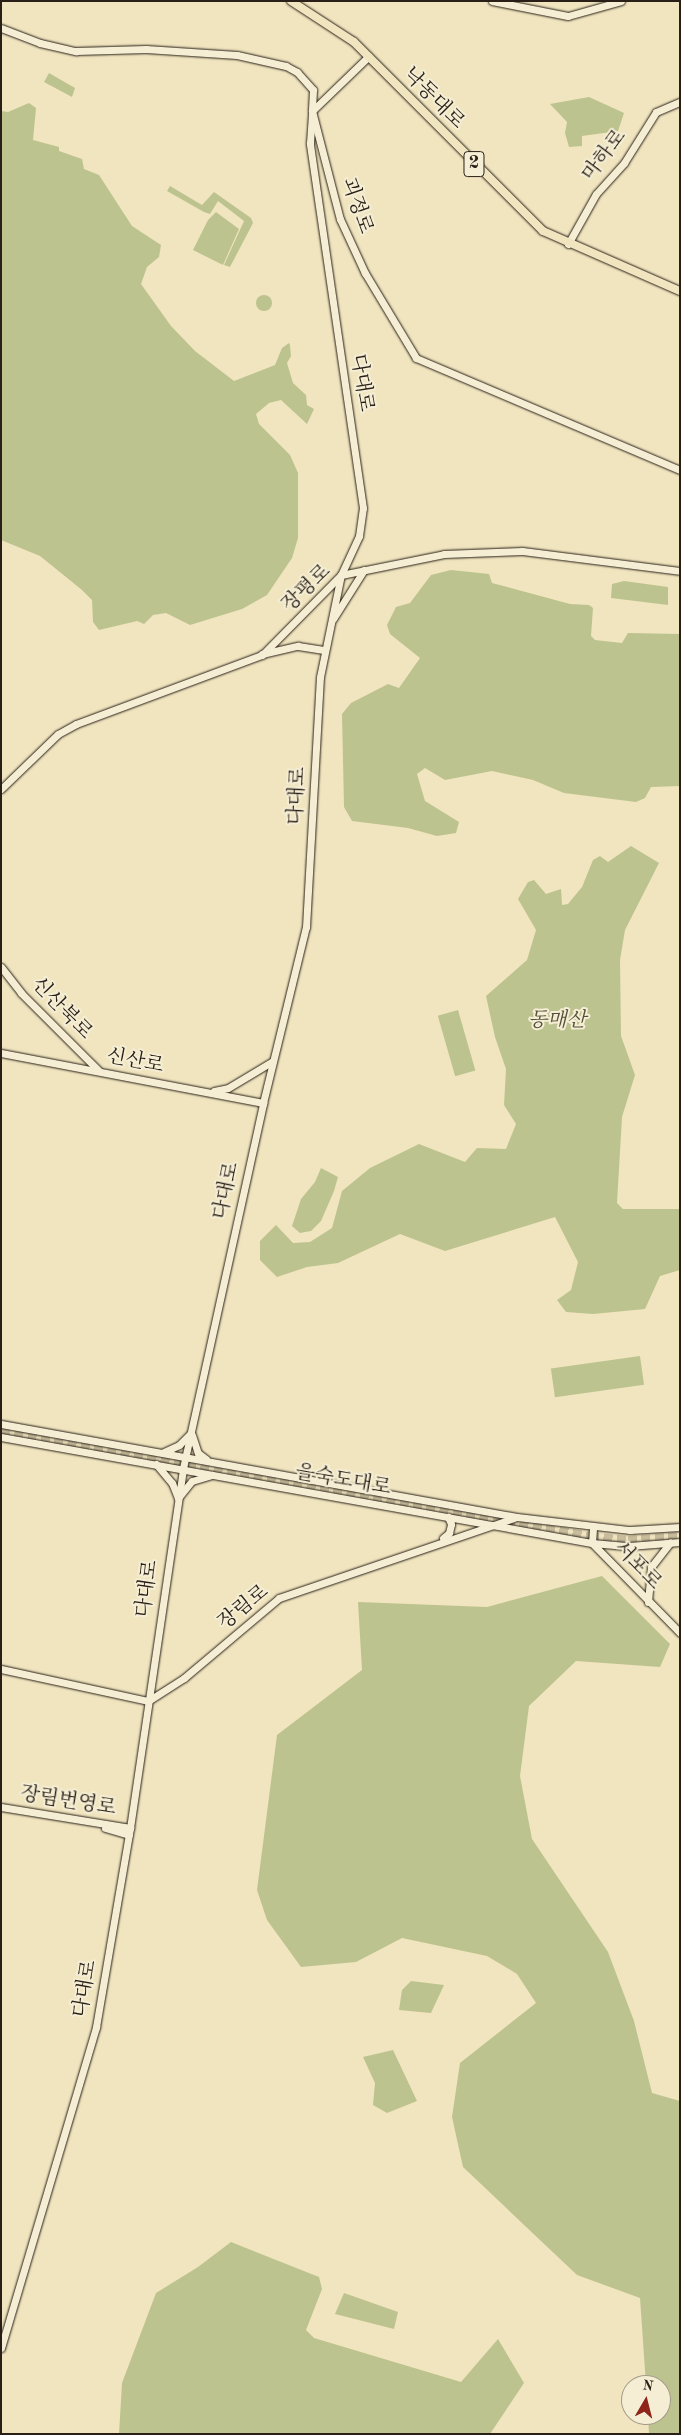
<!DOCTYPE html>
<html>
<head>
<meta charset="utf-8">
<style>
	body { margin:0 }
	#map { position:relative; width:681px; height:2435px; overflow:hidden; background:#f0e5bf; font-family:"Old Standard TT","Noto Serif KR",serif }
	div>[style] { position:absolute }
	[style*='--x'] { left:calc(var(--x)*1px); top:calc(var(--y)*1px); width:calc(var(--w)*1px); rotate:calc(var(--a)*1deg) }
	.green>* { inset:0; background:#bdc38f; transform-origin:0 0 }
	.round { border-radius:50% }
	.highway-tunnel>* { height:9px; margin-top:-4.5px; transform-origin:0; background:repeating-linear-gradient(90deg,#c8bd9d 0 9px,transparent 0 13.5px) }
	.roads { filter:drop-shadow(0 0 1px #291f16) drop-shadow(0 0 1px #291f16) }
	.secondary>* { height:7px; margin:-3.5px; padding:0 3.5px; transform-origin:3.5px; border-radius:3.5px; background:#f5eed5 }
	.primary>* { height:8px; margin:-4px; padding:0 4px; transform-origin:4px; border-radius:4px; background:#f0e5bf }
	span { translate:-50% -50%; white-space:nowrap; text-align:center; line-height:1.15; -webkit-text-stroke:4px #f5eed5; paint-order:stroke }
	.shield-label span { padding:1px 4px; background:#f5eed5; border:1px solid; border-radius:4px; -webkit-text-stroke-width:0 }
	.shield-label { font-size:19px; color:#291f16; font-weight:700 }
	.street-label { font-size:20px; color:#291f16 }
	.park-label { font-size:20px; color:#55503a; font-style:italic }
	.frame { position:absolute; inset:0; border:2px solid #291f16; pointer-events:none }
	.north { position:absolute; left:621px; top:2375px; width:50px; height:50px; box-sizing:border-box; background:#f5eed5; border:1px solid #a39b89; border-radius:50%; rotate:8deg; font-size:14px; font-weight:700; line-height:20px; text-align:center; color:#291f16 }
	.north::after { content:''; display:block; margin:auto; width:18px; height:22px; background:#8f2418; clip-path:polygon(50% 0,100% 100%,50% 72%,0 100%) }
</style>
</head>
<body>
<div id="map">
	<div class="green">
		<div style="clip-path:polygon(49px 73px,75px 88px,72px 97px,44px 82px)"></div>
		<div style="clip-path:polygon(589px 97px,624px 113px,618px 131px,582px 136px,582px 146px,569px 147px,565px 133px,567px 122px,550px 104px)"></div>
		<div style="clip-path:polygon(29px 103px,36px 108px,33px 140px,59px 147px,59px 151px,82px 159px,84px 169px,99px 175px,132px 226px,161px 245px,159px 257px,147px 267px,141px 284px,171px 326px,195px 351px,234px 381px,275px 365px,282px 348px,289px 343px,290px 345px,291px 356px,287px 363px,293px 383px,306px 395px,307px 405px,314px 409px,307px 424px,281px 400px,269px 403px,256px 414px,259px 424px,290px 455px,298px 473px,298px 538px,292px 558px,267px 595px,242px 609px,190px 625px,166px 613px,153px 615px,144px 624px,137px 621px,99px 630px,93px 622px,92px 600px,82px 590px,40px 556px,1px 540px,1px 111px,8px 112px)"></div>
		<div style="clip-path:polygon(170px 186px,202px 205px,214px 192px,251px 218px,253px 223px,230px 267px,224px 265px,244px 221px,218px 201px,210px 214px,204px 212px,167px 191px)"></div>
		<div style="clip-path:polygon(216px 212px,239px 229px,223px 265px,193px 250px,208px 220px)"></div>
		<div class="round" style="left:256px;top:295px;width:16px;height:16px"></div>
		<div style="clip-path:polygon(451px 570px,489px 574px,492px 583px,570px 604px,589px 605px,593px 608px,591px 636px,595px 640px,622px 643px,628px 633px,680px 634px,680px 786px,651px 787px,645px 798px,636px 802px,564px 793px,533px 780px,492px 771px,445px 780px,425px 768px,417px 774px,425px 801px,459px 822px,456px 833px,437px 836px,408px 828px,352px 821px,344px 807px,342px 714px,351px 703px,388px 684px,399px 688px,420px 658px,390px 634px,387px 625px,396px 607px,410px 603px,431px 575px)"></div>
		<div style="clip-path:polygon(624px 581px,668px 587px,668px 605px,611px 598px,612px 584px)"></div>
		<div style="clip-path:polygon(631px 846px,659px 863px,625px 930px,620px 960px,621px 1036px,635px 1075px,622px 1117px,617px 1203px,623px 1209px,680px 1209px,680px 1270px,660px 1276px,645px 1309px,593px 1314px,566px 1312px,557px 1300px,571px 1290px,578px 1262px,555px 1217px,445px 1251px,400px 1234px,338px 1263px,307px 1267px,277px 1277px,260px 1260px,260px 1241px,276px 1225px,293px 1243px,310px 1242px,332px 1228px,342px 1191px,370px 1168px,419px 1144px,465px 1162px,477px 1148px,506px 1149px,516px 1124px,504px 1105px,506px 1069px,495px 1037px,486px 996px,527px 960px,536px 930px,518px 899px,528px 882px,534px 880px,546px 894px,561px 889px,562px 905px,568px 904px,582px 887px,593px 860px,600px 856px,608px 862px)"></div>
		<div style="left:458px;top:1010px;width:63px;height:21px;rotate:74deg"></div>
		<div style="clip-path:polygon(321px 1168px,338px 1177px,334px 1191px,321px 1221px,311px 1231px,300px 1233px,292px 1226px,301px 1199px,315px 1182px)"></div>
		<div style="left:640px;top:1356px;width:29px;height:90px;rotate:82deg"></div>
		<div style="clip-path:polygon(602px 1576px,670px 1644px,660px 1667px,576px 1661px,529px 1706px,520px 1776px,532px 1839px,608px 1952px,634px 2021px,652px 2093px,680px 2101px,680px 2434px,649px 2434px,648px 2415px,661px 2415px,661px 2385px,646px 2385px,640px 2298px,577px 2275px,463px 2167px,452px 2117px,460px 2063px,536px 2003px,517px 1974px,487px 1956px,402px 1938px,356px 1962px,301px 1967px,267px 1920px,257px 1890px,277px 1735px,362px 1670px,358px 1602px,487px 1607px)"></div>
		<div style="clip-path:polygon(411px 1981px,444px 1985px,431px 2013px,399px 2010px,402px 1990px)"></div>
		<div style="clip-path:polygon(393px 2050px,417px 2101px,387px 2113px,373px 2105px,375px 2083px,363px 2057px)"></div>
		<div style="clip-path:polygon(231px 2242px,319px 2277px,322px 2289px,306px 2330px,314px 2338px,461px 2382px,498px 2339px,524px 2383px,490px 2434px,119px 2434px,122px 2383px,156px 2293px,198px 2267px)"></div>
		<div style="clip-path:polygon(344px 2293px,398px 2312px,394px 2329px,335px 2314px)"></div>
	</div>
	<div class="highway-tunnel">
		<div style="--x:1;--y:1431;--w:598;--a:10.11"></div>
		<div style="--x:590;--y:1536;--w:38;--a:6"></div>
		<div style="--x:628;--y:1540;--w:52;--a:-4.4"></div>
	</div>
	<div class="roads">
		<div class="secondary">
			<div style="--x:492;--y:1;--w:77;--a:11.2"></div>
			<div style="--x:568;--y:16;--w:55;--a:-15.8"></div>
			<div style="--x:1;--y:28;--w:42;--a:21"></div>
			<div style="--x:40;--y:43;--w:37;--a:13"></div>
			<div style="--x:76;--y:51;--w:70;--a:-1.6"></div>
			<div style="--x:146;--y:49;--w:91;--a:3.8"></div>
			<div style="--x:237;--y:55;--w:50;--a:12.7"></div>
			<div style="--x:286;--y:66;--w:13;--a:29"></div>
			<div style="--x:297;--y:72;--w:24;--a:48"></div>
			<div style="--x:313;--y:90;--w:21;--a:93"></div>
			<div style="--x:312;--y:111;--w:112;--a:75.5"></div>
			<div style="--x:340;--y:219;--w:60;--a:65.2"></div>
			<div style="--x:365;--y:273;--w:99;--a:59"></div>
			<div style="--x:416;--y:358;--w:287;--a:23"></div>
			<div style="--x:568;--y:244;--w:57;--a:-60.8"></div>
			<div style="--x:596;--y:194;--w:42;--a:-47.9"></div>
			<div style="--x:624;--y:163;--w:60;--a:-57.9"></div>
			<div style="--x:656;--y:112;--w:26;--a:-23"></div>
			<div style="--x:333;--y:619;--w:58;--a:-57.7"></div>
			<div style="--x:262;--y:654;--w:37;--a:-13"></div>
			<div style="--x:298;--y:646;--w:26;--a:9"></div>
			<div style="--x:1;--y:789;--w:79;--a:-44"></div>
			<div style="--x:58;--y:734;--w:21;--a:-29"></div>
			<div style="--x:76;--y:724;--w:198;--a:-20.4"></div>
			<div style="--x:262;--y:655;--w:112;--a:-45.4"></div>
			<div style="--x:341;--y:575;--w:105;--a:-11.5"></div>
			<div style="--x:444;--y:554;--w:78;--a:-2.2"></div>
			<div style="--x:522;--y:551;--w:159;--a:7.2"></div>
			<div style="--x:1;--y:967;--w:33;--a:52"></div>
			<div style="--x:21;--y:993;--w:110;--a:45"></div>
			<div style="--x:1;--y:1053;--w:267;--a:10.8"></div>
			<div style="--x:214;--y:1091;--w:14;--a:-12"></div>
			<div style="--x:228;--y:1088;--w:52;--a:-31"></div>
			<div style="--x:1;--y:1424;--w:524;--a:10.22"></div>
			<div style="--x:517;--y:1517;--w:114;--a:6.6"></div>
			<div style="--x:630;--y:1530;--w:50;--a:-3.4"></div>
			<div style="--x:192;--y:1435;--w:19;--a:72"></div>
			<div style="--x:198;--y:1453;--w:10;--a:37"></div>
			<div style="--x:1;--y:1437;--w:600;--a:10.17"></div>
			<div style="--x:592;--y:1543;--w:37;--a:5"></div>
			<div style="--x:629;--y:1546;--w:51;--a:-4.5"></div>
			<div style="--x:164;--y:1452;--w:17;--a:-25"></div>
			<div style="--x:179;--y:1445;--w:17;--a:-45"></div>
			<div style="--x:156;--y:1464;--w:25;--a:50"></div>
			<div style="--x:172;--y:1483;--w:16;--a:68"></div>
			<div style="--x:178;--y:1498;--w:22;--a:-51"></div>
			<div style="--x:192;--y:1481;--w:21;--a:-17"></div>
			<div style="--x:443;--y:1538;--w:8;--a:-40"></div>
			<div style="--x:449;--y:1533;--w:9;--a:-77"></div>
			<div style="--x:451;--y:1524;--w:8;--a:-113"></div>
			<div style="--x:592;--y:1543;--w:126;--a:45.6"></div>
			<div style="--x:592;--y:1543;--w:15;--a:-86"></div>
			<div style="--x:648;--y:1602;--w:35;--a:-85"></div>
			<div style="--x:651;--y:1567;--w:31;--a:-52"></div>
			<div style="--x:1;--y:1669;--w:150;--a:12.3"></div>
			<div style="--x:148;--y:1701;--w:43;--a:-32.6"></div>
			<div style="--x:184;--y:1678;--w:124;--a:-40.1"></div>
			<div style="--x:279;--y:1598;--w:248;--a:-18.8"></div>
			<div style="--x:1;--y:1807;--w:131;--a:9.2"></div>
			<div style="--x:105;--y:1828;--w:25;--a:16"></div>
			<div style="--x:1;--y:2348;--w:335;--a:-73.5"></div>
			<div style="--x:96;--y:2027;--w:202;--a:-80.3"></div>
			<div style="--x:130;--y:1828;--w:364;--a:-81.6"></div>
			<div style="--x:183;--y:1468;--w:374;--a:-77.6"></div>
			<div style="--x:263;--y:1103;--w:181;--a:-76.3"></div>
			<div style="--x:306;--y:927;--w:250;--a:-86.8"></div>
			<div style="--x:320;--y:677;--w:104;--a:-78.4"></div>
			<div style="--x:341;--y:575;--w:43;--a:-65.2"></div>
			<div style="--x:359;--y:536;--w:28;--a:-82"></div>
			<div style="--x:363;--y:508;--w:369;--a:-98.3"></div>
			<div style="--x:310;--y:143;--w:32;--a:-86"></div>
			<div style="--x:312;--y:111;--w:79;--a:-44"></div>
		</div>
		<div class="primary">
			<div style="--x:291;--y:1;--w:75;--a:33.1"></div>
			<div style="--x:354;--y:42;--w:267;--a:45"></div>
			<div style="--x:543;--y:231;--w:150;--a:23.7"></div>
		</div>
	</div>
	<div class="shield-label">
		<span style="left:474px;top:164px">2</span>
	</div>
	<div class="street-label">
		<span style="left:433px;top:99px;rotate:45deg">낙동대로</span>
		<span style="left:605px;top:156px;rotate:-53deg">마하로</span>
		<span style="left:356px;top:206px;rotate:71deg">괴정로</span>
		<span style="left:361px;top:383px;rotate:81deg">다대로</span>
		<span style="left:307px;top:589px;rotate:-44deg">장평로</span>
		<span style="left:298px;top:796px;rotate:-87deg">다대로</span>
		<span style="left:61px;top:1009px;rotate:46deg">신산북로</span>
		<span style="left:135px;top:1062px;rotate:11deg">신산로</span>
		<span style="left:227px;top:1191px;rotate:-78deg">다대로</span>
		<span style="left:343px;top:1481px;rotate:10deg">을숙도대로</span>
		<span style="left:637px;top:1566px;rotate:46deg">서포로</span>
		<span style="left:148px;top:1589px;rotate:-82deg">다대로</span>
		<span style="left:244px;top:1608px;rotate:-39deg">장림로</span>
		<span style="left:68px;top:1802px;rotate:9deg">장림번영로</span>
		<span style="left:86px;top:1989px;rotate:-80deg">다대로</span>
	</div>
	<div class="park-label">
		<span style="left:557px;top:1021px">동매산</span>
	</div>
	<div class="frame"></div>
	<div class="north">N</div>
</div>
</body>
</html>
